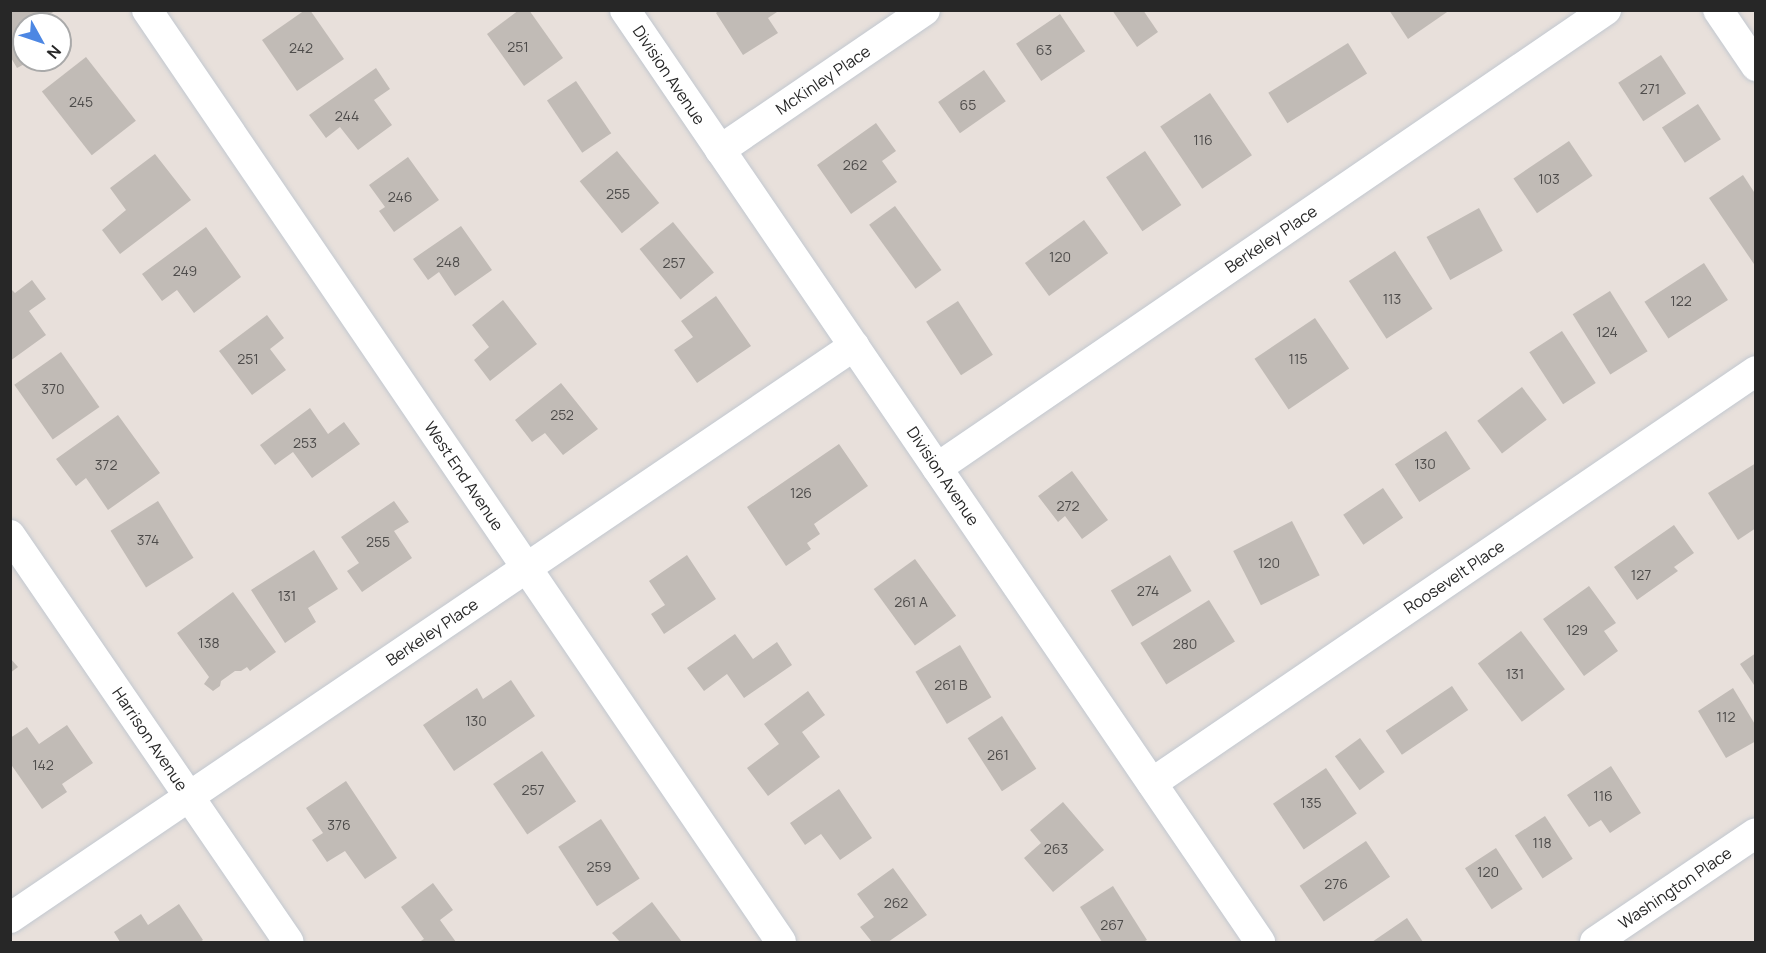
<!DOCTYPE html>
<html>
<head>
<meta charset="utf-8">
<style>
	body { margin:0 }
	#map { position:relative; width:1766px; height:953px; overflow:hidden; background:#e8e0db; font-family:Manrope,sans-serif }
	div>[style] { position:absolute }
	[style*='--x'] { left:calc(var(--x)*1px); top:calc(var(--y)*1px); width:calc(var(--w)*1px); rotate:calc(var(--a)*1deg) }
	.building>* { inset:0; background:#c1bbb6; transform-origin:0 0 }
	.roads { filter:drop-shadow(0 0 2px #c2c8d0) drop-shadow(0 0 2px #c2c8d0) }
	.street>* { height:30px; margin:-15px; padding:0 15px; transform-origin:15px; border-radius:15px; background:#fff }
	span { translate:-50% -50%; white-space:nowrap; text-align:center; line-height:1.15; -webkit-text-stroke:5px #fff; paint-order:stroke }
	.number-label { font-size:14px; color:#4e4c4b }
	.number-label span { -webkit-text-stroke-width:0 }
	.street-label { font-size:16px; color:#272727 }
	.frame { position:absolute; inset:0; border:12px solid #272727; pointer-events:none }
	.north { position:absolute; left:12px; top:12px; width:60px; height:60px; box-sizing:border-box; background:#fff; border:2px solid #a9a9a9; border-radius:50%; rotate:130deg; font-size:16px; font-weight:700; line-height:24px; text-align:center; color:#272727 }
	.north::after { content:''; display:block; margin:auto; width:21px; height:27px; background:#4d87e3; clip-path:polygon(50% 0,100% 100%,50% 72%,0 100%) }
</style>
</head>
<body>
<div id="map">
	<div class="building">
		<div style="clip-path:polygon(10px 10px,57px 10px,48px 15px,53px 24px,24px 24px,24px 60px,32px 60px,17px 68px,10px 56px)"></div>
		<div style="clip-path:polygon(305px 10px,310px 10px,344px 59px,297px 91px,262px 40px)"></div>
		<div style="clip-path:polygon(519px 10px,529px 10px,563px 58px,524px 86px,487px 34px)"></div>
		<div style="clip-path:polygon(719px 10px,780px 10px,768px 18px,778px 33px,743px 55px,716px 13px)"></div>
		<div style="clip-path:polygon(1112px 10px,1143px 10px,1158px 32px,1137px 47px)"></div>
		<div style="clip-path:polygon(1389px 10px,1450px 10px,1408px 39px)"></div>
		<div style="left:1060px;top:14px;width:45px;height:53px;rotate:56deg"></div>
		<div style="left:1348px;top:43px;width:36px;height:94px;rotate:58deg"></div>
		<div style="left:1661px;top:55px;width:46px;height:51px;rotate:57deg"></div>
		<div style="left:86px;top:57px;width:81px;height:56px;rotate:52deg"></div>
		<div style="clip-path:polygon(376px 68px,390px 89px,374px 100px,392px 125px,358px 150px,340px 127px,326px 138px,309px 115px)"></div>
		<div style="left:984px;top:70px;width:38px;height:56px;rotate:55deg"></div>
		<div style="left:576px;top:81px;width:63px;height:35px;rotate:56deg"></div>
		<div style="left:1210px;top:93px;width:75px;height:60px;rotate:56deg"></div>
		<div style="left:1698px;top:104px;width:42px;height:43px;rotate:57deg"></div>
		<div style="clip-path:polygon(876px 123px,896px 151px,882px 161px,897px 182px,851px 214px,817px 165px)"></div>
		<div style="left:1569px;top:141px;width:42px;height:67px;rotate:56deg"></div>
		<div style="left:617px;top:151px;width:67px;height:48px;rotate:51deg"></div>
		<div style="left:1145px;top:151px;width:65px;height:47px;rotate:56deg"></div>
		<div style="clip-path:polygon(155px 154px,191px 200px,120px 254px,102px 230px,126px 210px,110px 188px)"></div>
		<div style="clip-path:polygon(408px 157px,439px 200px,394px 232px,379px 211px,385px 207px,369px 185px)"></div>
		<div style="clip-path:polygon(1743px 175px,1756px 195px,1756px 267px,1709px 198px)"></div>
		<div style="left:895px;top:206px;width:79px;height:32px;rotate:54deg"></div>
		<div style="left:1479px;top:208px;width:49px;height:60px;rotate:61deg"></div>
		<div style="left:1084px;top:220px;width:41px;height:73px;rotate:54deg"></div>
		<div style="left:673px;top:222px;width:65px;height:43px;rotate:51deg"></div>
		<div style="clip-path:polygon(461px 226px,492px 270px,455px 296px,439px 272px,428px 280px,413px 259px)"></div>
		<div style="clip-path:polygon(206px 227px,241px 277px,194px 313px,177px 290px,162px 301px,142px 274px)"></div>
		<div style="left:1395px;top:251px;width:69px;height:55px;rotate:57deg"></div>
		<div style="left:1704px;top:263px;width:44px;height:71px;rotate:57deg"></div>
		<div style="clip-path:polygon(32px 280px,46px 299px,29px 311px,46px 335px,10px 361px,10px 288px,15px 293px)"></div>
		<div style="left:1610px;top:291px;width:71px;height:44px;rotate:58deg"></div>
		<div style="clip-path:polygon(716px 296px,751px 346px,697px 383px,674px 350px,693px 337px,681px 321px)"></div>
		<div style="clip-path:polygon(503px 300px,537px 344px,490px 381px,474px 360px,489px 347px,472px 325px)"></div>
		<div style="left:958px;top:301px;width:64px;height:38px;rotate:57deg"></div>
		<div style="clip-path:polygon(267px 315px,284px 338px,270px 349px,286px 370px,252px 395px,219px 351px)"></div>
		<div style="left:1315px;top:318px;width:61px;height:73px;rotate:56deg"></div>
		<div style="left:1562px;top:331px;width:62px;height:39px;rotate:57deg"></div>
		<div style="left:61px;top:352px;width:67px;height:57px;rotate:55deg"></div>
		<div style="clip-path:polygon(561px 383px,598px 429px,563px 455px,545px 433px,532px 442px,515px 420px)"></div>
		<div style="left:1522px;top:387px;width:41px;height:56px;rotate:53deg"></div>
		<div style="clip-path:polygon(310px 408px,328px 434px,344px 422px,360px 444px,312px 478px,293px 452px,275px 465px,260px 445px)"></div>
		<div style="clip-path:polygon(118px 415px,160px 473px,108px 510px,86px 478px,76px 486px,56px 459px)"></div>
		<div style="left:1446px;top:431px;width:45px;height:61px;rotate:57deg"></div>
		<div style="clip-path:polygon(839px 444px,868px 486px,814px 524px,820px 534px,807px 543px,811px 549px,786px 566px,747px 507px)"></div>
		<div style="clip-path:polygon(1756px 463px,1756px 528px,1738px 540px,1708px 493px)"></div>
		<div style="clip-path:polygon(1072px 471px,1108px 520px,1082px 539px,1065px 516px,1058px 522px,1038px 496px)"></div>
		<div style="left:1383px;top:488px;width:36px;height:48px;rotate:56deg"></div>
		<div style="left:158px;top:501px;width:67px;height:56px;rotate:58deg"></div>
		<div style="clip-path:polygon(394px 501px,409px 522px,394px 531px,412px 558px,362px 592px,347px 571px,359px 563px,341px 537px)"></div>
		<div style="left:1292px;top:521px;width:61px;height:66px;rotate:63deg"></div>
		<div style="clip-path:polygon(1674px 525px,1694px 553px,1674px 567px,1678px 571px,1637px 600px,1614px 567px)"></div>
		<div style="clip-path:polygon(314px 550px,338px 589px,308px 608px,316px 622px,285px 643px,251px 590px)"></div>
		<div style="clip-path:polygon(687px 555px,716px 599px,664px 634px,651px 614px,665px 605px,649px 581px)"></div>
		<div style="left:1170px;top:555px;width:42px;height:69px;rotate:59deg"></div>
		<div style="left:915px;top:559px;width:70px;height:51px;rotate:54deg"></div>
		<div style="clip-path:polygon(1589px 586px,1616px 623px,1604px 631px,1618px 651px,1584px 676px,1543px 619px)"></div>
		<div style="clip-path:polygon(233px 592px,276px 652px,250px 671px,247px 667px,241px 671px,235px 671px,221px 681px,220px 686px,213px 691px,204px 684px,209px 677px,177px 633px)"></div>
		<div style="left:1209px;top:600px;width:49px;height:81px;rotate:58deg"></div>
		<div style="left:1521px;top:631px;width:73px;height:54px;rotate:53deg"></div>
		<div style="clip-path:polygon(735px 634px,753px 659px,777px 642px,792px 665px,744px 698px,727px 674px,704px 691px,687px 668px)"></div>
		<div style="left:960px;top:645px;width:61px;height:52px;rotate:59deg"></div>
		<div style="clip-path:polygon(1756px 653px,1756px 688px,1740px 664px)"></div>
		<div style="clip-path:polygon(10px 658px,18px 667px,10px 673px)"></div>
		<div style="clip-path:polygon(511px 680px,535px 716px,454px 771px,423px 725px,477px 688px,483px 699px)"></div>
		<div style="left:1452px;top:686px;width:29px;height:80px;rotate:56deg"></div>
		<div style="clip-path:polygon(1733px 688px,1756px 726px,1756px 741px,1726px 758px,1698px 711px)"></div>
		<div style="clip-path:polygon(808px 691px,825px 715px,802px 732px,820px 757px,768px 796px,747px 768px,779px 744px,764px 724px)"></div>
		<div style="left:1002px;top:716px;width:63px;height:41px;rotate:57deg"></div>
		<div style="clip-path:polygon(67px 725px,93px 763px,62px 784px,67px 792px,42px 809px,10px 763px,10px 738px,27px 727px,39px 744px)"></div>
		<div style="left:1360px;top:738px;width:42px;height:31px;rotate:54deg"></div>
		<div style="left:542px;top:751px;width:61px;height:59px;rotate:56deg"></div>
		<div style="clip-path:polygon(1611px 766px,1641px 813px,1610px 833px,1601px 820px,1589px 827px,1567px 795px)"></div>
		<div style="left:1326px;top:768px;width:55px;height:64px;rotate:56deg"></div>
		<div style="clip-path:polygon(346px 781px,397px 858px,365px 879px,345px 851px,327px 862px,312px 840px,323px 833px,306px 808px)"></div>
		<div style="clip-path:polygon(839px 789px,872px 838px,840px 860px,821px 834px,805px 845px,790px 823px)"></div>
		<div style="clip-path:polygon(1063px 802px,1104px 850px,1053px 892px,1024px 858px,1041px 843px,1030px 830px)"></div>
		<div style="left:1545px;top:816px;width:51px;height:36px;rotate:57deg"></div>
		<div style="left:601px;top:819px;width:71px;height:51px;rotate:57deg"></div>
		<div style="left:1366px;top:841px;width:43px;height:80px;rotate:56deg"></div>
		<div style="left:1496px;top:848px;width:49px;height:37px;rotate:57deg"></div>
		<div style="clip-path:polygon(893px 868px,927px 915px,888px 942px,872px 942px,860px 927px,874px 917px,857px 894px)"></div>
		<div style="clip-path:polygon(433px 883px,453px 910px,440px 920px,456px 942px,419px 942px,424px 939px,401px 907px)"></div>
		<div style="clip-path:polygon(1113px 886px,1147px 940px,1143px 942px,1102px 942px,1080px 907px)"></div>
		<div style="clip-path:polygon(652px 902px,682px 942px,620px 942px,612px 933px)"></div>
		<div style="clip-path:polygon(179px 904px,203px 940px,200px 942px,120px 942px,114px 932px,141px 914px,148px 925px)"></div>
		<div style="clip-path:polygon(1407px 918px,1423px 942px,1372px 942px)"></div>
	</div>
	<div class="roads">
		<div class="street">
			<div style="--x:147;--y:10;--w:1127;--a:55.77"></div>
			<div style="--x:625;--y:10;--w:1128;--a:55.73"></div>
			<div style="--x:1718;--y:10;--w:68;--a:55.8"></div>
			<div style="--x:720;--y:150;--w:248;--a:-34.3"></div>
			<div style="--x:937;--y:468;--w:811;--a:-34.4"></div>
			<div style="--x:10;--y:535;--w:493;--a:55.6"></div>
			<div style="--x:1152;--y:783;--w:731;--a:-34.3"></div>
			<div style="--x:10;--y:918;--w:1020;--a:-34.13"></div>
			<div style="--x:1595;--y:942;--w:194;--a:-34.1"></div>
		</div>
	</div>
	<div class="number-label">
		<span style="left:518px;top:47px">251</span>
		<span style="left:301px;top:48px">242</span>
		<span style="left:1044px;top:50px">63</span>
		<span style="left:1650px;top:89px">271</span>
		<span style="left:81px;top:102px">245</span>
		<span style="left:968px;top:105px">65</span>
		<span style="left:347px;top:116px">244</span>
		<span style="left:1203px;top:140px">116</span>
		<span style="left:855px;top:165px">262</span>
		<span style="left:1549px;top:179px">103</span>
		<span style="left:618px;top:194px">255</span>
		<span style="left:400px;top:197px">246</span>
		<span style="left:1060px;top:257px">120</span>
		<span style="left:448px;top:262px">248</span>
		<span style="left:674px;top:263px">257</span>
		<span style="left:185px;top:271px">249</span>
		<span style="left:1392px;top:299px">113</span>
		<span style="left:1681px;top:301px">122</span>
		<span style="left:1607px;top:332px">124</span>
		<span style="left:248px;top:359px">251</span>
		<span style="left:1298px;top:359px">115</span>
		<span style="left:53px;top:389px">370</span>
		<span style="left:562px;top:415px">252</span>
		<span style="left:305px;top:443px">253</span>
		<span style="left:1425px;top:464px">130</span>
		<span style="left:106px;top:465px">372</span>
		<span style="left:801px;top:493px">126</span>
		<span style="left:1068px;top:506px">272</span>
		<span style="left:148px;top:540px">374</span>
		<span style="left:378px;top:542px">255</span>
		<span style="left:1269px;top:563px">120</span>
		<span style="left:1641px;top:575px">127</span>
		<span style="left:1148px;top:591px">274</span>
		<span style="left:287px;top:596px">131</span>
		<span style="left:911px;top:602px">261 A</span>
		<span style="left:1577px;top:630px">129</span>
		<span style="left:209px;top:643px">138</span>
		<span style="left:1185px;top:644px">280</span>
		<span style="left:1515px;top:674px">131</span>
		<span style="left:951px;top:685px">261 B</span>
		<span style="left:1726px;top:717px">112</span>
		<span style="left:476px;top:721px">130</span>
		<span style="left:998px;top:755px">261</span>
		<span style="left:43px;top:765px">142</span>
		<span style="left:533px;top:790px">257</span>
		<span style="left:1603px;top:796px">116</span>
		<span style="left:1311px;top:803px">135</span>
		<span style="left:339px;top:825px">376</span>
		<span style="left:1542px;top:843px">118</span>
		<span style="left:1056px;top:849px">263</span>
		<span style="left:599px;top:867px">259</span>
		<span style="left:1488px;top:872px">120</span>
		<span style="left:1336px;top:884px">276</span>
		<span style="left:896px;top:903px">262</span>
		<span style="left:1112px;top:925px">267</span>
	</div>
	<div class="street-label">
		<span style="left:669px;top:75px;rotate:56deg">Division Avenue</span>
		<span style="left:823px;top:80px;rotate:-34deg">McKinley Place</span>
		<span style="left:1271px;top:239px;rotate:-34deg">Berkeley Place</span>
		<span style="left:464px;top:476px;rotate:56deg">West End Avenue</span>
		<span style="left:943px;top:476px;rotate:56deg">Division Avenue</span>
		<span style="left:1454px;top:577px;rotate:-34deg">Roosevelt Place</span>
		<span style="left:432px;top:632px;rotate:-34deg">Berkeley Place</span>
		<span style="left:150px;top:739px;rotate:56deg">Harrison Avenue</span>
		<span style="left:1675px;top:888px;rotate:-34deg">Washington Place</span>
	</div>
	<div class="frame"></div>
	<div class="north">N</div>
</div>
</body>
</html>
